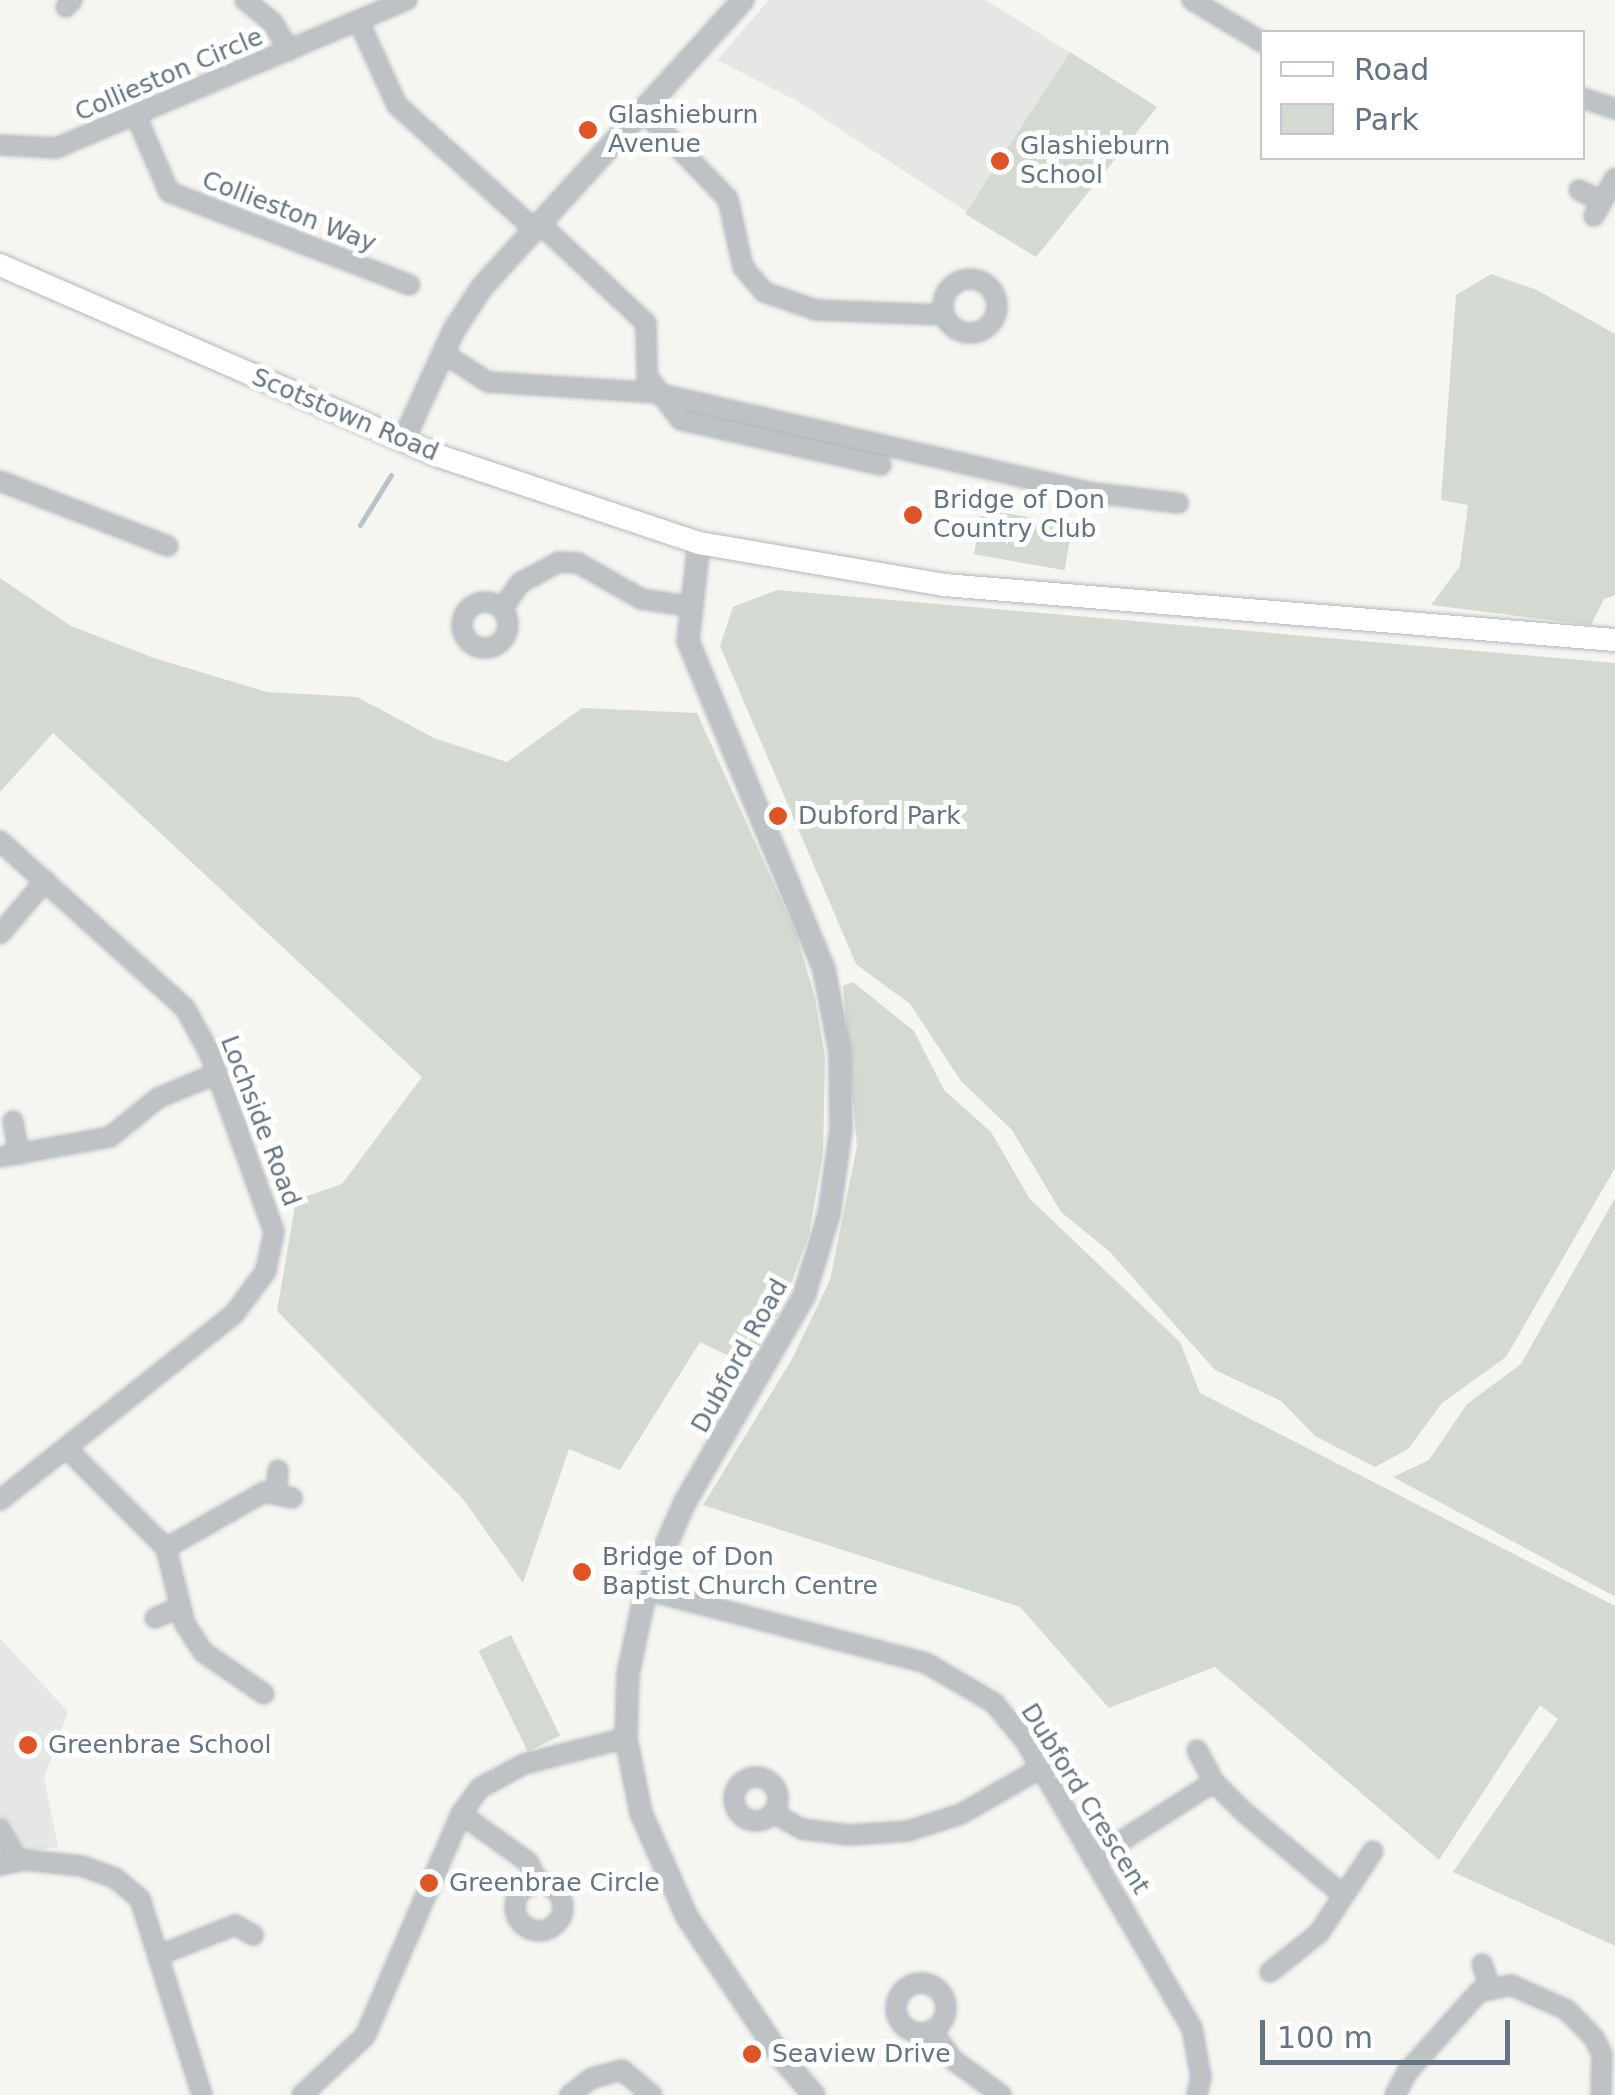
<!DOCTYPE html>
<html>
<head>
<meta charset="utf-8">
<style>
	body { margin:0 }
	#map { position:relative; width:1615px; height:2095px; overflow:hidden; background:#f5f5f1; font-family:"DejaVu Sans",sans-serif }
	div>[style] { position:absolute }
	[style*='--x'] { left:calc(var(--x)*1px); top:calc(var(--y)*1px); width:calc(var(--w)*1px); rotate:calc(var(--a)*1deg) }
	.built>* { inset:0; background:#e5e7e5 }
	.green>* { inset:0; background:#d4dad1; transform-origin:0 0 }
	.stream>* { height:5px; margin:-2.5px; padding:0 2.5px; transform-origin:2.5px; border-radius:2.5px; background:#b8c3c8 }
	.roads { filter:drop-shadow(0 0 2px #b3b7bc) drop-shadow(0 0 2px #b3b7bc) }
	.minor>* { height:18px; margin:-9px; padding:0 9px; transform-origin:9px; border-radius:9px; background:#bec2c5 }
	.minor>.ring { margin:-9px; padding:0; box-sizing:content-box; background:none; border:18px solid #bec2c5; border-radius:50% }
	.tertiary>* { height:20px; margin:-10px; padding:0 10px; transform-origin:10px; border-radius:10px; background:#bec2c5 }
	.secondary>* { height:22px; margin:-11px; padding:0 11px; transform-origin:11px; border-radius:11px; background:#fff }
	.dots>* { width:28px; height:28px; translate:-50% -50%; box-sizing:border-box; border:5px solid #fff; border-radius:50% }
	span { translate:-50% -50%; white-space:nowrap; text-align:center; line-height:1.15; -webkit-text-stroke:10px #fff; paint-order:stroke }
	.street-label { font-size:25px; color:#657482 }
	.poi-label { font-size:25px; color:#657482 }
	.left { translate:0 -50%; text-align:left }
	.legend { position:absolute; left:1260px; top:30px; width:325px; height:130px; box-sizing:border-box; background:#fff; border:2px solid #c1c7cd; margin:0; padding:12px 18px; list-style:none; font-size:30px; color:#657482 }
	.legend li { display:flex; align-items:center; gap:20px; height:50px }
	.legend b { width:50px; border:2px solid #c1c7cd }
	.scale { position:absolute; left:1260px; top:2020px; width:250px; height:45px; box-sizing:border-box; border:5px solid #657482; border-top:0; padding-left:12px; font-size:30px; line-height:35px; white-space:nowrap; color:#657482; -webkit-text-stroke:8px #fff; paint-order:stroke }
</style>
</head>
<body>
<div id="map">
	<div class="built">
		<div style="clip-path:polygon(769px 0,986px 0,1157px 107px,1036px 257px,797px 101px,717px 60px)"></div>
		<div style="clip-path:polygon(0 1638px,68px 1712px,44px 1778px,58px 1847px,0 1856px)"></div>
	</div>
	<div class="green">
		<div style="clip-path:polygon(1070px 52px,1157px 107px,1036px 257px,965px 214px)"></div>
		<div style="clip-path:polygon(1491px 274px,1537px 290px,1615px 334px,1615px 595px,1604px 599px,1591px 625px,1431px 605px,1460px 566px,1468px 505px,1441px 500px,1456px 295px)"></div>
		<div style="left:982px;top:509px;width:92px;height:46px;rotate:10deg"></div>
		<div style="clip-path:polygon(0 578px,71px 626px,154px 658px,267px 692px,357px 697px,434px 738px,507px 762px,582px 708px,697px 713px,796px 933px,815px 998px,825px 1057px,823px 1154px,809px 1234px,785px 1300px,750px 1366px,700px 1342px,620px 1470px,569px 1449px,523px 1583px,463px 1499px,277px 1311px,296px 1200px,342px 1184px,422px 1077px,53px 733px,0 792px)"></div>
		<div style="clip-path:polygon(777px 590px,1615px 663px,1615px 1168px,1506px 1357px,1442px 1403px,1408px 1449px,1375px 1467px,1315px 1436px,1281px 1401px,1215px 1370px,1110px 1252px,1061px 1212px,1012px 1130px,961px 1081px,910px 1004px,856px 964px,720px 646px,733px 607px)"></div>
		<div style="clip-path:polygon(853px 982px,914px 1031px,944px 1090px,991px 1132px,1030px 1199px,1180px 1342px,1200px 1393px,1615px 1606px,1615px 1946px,1453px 1872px,1558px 1719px,1540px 1705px,1439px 1860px,1215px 1667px,1109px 1708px,1020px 1607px,703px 1505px,792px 1359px,830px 1280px,857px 1146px,843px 986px)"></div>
		<div style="clip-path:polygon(1615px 1198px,1615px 1596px,1614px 1596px,1393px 1477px,1429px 1460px,1467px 1404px,1521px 1364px)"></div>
		<div style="left:511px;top:1635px;width:112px;height:36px;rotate:64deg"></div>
	</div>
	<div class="stream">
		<div style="--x:360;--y:525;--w:59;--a:-58.2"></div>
	</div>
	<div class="roads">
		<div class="minor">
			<div style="--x:245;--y:0;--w:36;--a:39"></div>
			<div style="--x:273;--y:23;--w:32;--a:60"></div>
			<div style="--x:1192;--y:0;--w:82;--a:31"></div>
			<div style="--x:66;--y:7;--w:9;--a:-49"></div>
			<div style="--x:359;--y:22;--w:91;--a:65.4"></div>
			<div style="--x:397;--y:105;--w:185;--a:42.1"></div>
			<div style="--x:1582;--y:98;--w:35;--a:18"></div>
			<div style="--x:643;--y:111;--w:122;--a:46"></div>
			<div style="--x:728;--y:199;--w:70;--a:77.6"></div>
			<div style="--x:743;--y:267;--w:33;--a:50"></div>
			<div style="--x:764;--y:292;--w:55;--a:19.1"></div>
			<div style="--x:816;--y:310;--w:128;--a:2.2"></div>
			<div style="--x:137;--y:118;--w:81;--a:66.6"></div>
			<div style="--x:169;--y:192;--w:258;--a:21.1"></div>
			<div style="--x:0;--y:145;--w:56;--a:3.1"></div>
			<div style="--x:56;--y:148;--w:381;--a:-22.9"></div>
			<div style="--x:1579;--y:190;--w:25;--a:27"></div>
			<div style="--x:1594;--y:216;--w:43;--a:-61.1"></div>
			<div style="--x:539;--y:223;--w:146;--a:43.1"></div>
			<div style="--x:646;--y:323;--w:53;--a:88.9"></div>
			<div style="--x:647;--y:376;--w:56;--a:52.3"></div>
			<div style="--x:681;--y:420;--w:205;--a:12.7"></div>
			<div class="ring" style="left:943px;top:279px;width:36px;height:36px"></div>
			<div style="--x:443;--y:353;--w:54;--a:32.8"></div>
			<div style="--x:488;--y:382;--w:168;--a:3.7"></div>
			<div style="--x:656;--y:393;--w:442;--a:12.9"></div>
			<div style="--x:1087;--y:492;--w:92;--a:6.9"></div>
			<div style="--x:0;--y:481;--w:180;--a:21.2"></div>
			<div class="ring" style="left:462px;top:602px;width:28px;height:28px"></div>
			<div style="--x:502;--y:609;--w:32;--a:-55"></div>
			<div style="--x:520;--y:583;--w:44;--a:-28.3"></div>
			<div style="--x:559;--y:562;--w:19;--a:3"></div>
			<div style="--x:578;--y:563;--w:73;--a:29.7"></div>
			<div style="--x:641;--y:599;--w:48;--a:8.5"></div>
			<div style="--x:0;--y:841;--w:249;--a:42.1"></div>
			<div style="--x:185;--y:1008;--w:50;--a:61.4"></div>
			<div style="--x:209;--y:1052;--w:191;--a:70.1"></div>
			<div style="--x:274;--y:1232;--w:40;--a:102"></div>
			<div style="--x:266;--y:1271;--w:54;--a:126.7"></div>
			<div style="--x:234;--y:1314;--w:299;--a:141.5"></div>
			<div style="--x:0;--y:934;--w:70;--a:-49.7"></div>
			<div style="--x:13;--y:1121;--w:34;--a:80"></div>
			<div style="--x:0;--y:1157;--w:112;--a:-10.3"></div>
			<div style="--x:110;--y:1137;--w:62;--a:-39.1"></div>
			<div style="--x:158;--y:1098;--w:63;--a:-22.5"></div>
			<div style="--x:68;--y:1450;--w:139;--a:45"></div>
			<div style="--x:166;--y:1548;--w:78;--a:76"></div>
			<div style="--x:185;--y:1624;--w:33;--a:57"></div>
			<div style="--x:203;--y:1652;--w:74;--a:34.5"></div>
			<div style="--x:276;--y:1494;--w:24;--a:-85"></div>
			<div style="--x:166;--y:1548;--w:113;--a:-29.7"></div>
			<div style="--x:264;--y:1492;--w:29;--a:12"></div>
			<div style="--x:646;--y:1590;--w:289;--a:14.6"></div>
			<div style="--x:926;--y:1663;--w:79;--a:30.5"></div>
			<div style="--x:994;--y:1703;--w:50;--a:50.6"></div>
			<div style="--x:1026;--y:1742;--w:331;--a:59.9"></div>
			<div style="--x:1192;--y:2028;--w:50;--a:79.6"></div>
			<div style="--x:1201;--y:2077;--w:18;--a:103"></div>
			<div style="--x:155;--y:1618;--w:28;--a:-23"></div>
			<div style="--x:1197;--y:1750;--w:36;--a:62"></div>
			<div style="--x:1214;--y:1782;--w:44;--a:45"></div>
			<div style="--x:1245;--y:1813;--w:128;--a:39.9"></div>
			<div class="ring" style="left:734px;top:1777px;width:26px;height:26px"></div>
			<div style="--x:773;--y:1813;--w:33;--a:29"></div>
			<div style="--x:802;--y:1829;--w:47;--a:7.3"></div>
			<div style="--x:849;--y:1835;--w:59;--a:-3.9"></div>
			<div style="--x:908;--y:1831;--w:56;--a:-17.8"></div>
			<div style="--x:961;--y:1814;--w:92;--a:-29.9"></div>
			<div style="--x:461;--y:1814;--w:82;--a:35.6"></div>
			<div style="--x:528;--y:1862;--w:22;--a:63"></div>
			<div style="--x:0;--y:1829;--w:37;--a:61"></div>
			<div style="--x:1093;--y:1859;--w:143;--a:-32.5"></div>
			<div style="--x:0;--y:1865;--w:25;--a:-11"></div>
			<div style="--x:25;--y:1860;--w:57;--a:6"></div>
			<div style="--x:82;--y:1866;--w:35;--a:20"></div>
			<div style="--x:115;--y:1878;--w:33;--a:40"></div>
			<div style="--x:140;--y:1899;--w:206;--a:72.4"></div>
			<div class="ring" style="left:515px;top:1883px;width:30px;height:30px"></div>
			<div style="--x:162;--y:1954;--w:79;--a:-21.7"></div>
			<div style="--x:235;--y:1925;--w:21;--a:29"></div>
			<div style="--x:1482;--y:1964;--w:24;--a:71"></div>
			<div style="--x:1270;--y:1972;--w:63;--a:-38.5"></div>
			<div style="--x:1319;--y:1933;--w:98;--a:-56.6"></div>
			<div class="ring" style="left:896px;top:1983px;width:32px;height:32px"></div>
			<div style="--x:932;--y:2031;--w:34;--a:54"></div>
			<div style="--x:952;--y:2059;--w:61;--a:36.3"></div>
			<div style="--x:302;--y:2095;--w:86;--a:-43.1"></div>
			<div style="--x:365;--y:2036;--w:242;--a:-66.6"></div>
			<div style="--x:461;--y:1814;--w:32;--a:-54"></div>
			<div style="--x:480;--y:1788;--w:50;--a:-28.6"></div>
			<div style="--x:524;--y:1764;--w:105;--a:-14.3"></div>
			<div style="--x:570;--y:2095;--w:28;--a:-38"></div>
			<div style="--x:592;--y:2078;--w:31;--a:-15"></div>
			<div style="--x:622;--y:2070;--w:39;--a:40"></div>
			<div style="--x:1395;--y:2095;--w:27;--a:-62"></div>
			<div style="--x:1408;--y:2071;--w:106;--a:-48.1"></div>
			<div style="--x:1479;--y:1992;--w:33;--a:-12"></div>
			<div style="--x:1511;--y:1985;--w:61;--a:24.1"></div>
			<div style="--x:1567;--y:2010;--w:39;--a:46"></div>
			<div style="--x:1594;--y:2038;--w:18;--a:63"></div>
			<div style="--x:1602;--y:2054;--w:41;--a:91.4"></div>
		</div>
		<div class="tertiary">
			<div style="--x:404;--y:439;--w:120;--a:-65.4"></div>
			<div style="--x:454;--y:330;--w:51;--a:-56.9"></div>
			<div style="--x:482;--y:287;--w:388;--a:-47.7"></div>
			<div style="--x:699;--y:543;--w:99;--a:96.4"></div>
			<div style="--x:688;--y:641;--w:356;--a:67.5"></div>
			<div style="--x:824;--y:970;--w:84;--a:79"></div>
			<div style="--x:840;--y:1052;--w:77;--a:89.3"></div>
			<div style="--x:841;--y:1129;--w:86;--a:98"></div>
			<div style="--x:829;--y:1214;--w:86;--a:107"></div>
			<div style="--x:804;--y:1296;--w:236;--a:120"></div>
			<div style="--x:686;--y:1500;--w:98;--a:114"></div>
			<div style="--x:646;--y:1590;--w:86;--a:102.1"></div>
			<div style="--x:628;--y:1674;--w:64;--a:91.8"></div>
			<div style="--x:626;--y:1738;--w:76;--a:78.7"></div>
			<div style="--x:641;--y:1813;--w:114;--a:66.1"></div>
			<div style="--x:687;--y:1917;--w:169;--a:56.1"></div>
			<div style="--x:781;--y:2057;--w:50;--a:49"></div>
		</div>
		<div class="secondary">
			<div style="--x:0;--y:265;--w:476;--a:23.5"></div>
			<div style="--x:436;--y:455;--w:277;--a:18.5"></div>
			<div style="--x:699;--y:543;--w:249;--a:9.7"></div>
			<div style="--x:944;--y:585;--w:673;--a:4.69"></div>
		</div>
	</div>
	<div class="dots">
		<div style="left:588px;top:130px;background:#de5528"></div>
		<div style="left:1000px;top:161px;background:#de5528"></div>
		<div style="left:913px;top:515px;background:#de5528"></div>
		<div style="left:778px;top:816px;background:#de5528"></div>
		<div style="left:582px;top:1572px;background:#de5528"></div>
		<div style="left:28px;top:1745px;background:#de5528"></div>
		<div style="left:429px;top:1883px;background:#de5528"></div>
		<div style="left:752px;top:2054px;background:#de5528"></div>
	</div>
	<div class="street-label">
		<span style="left:169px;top:75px;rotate:-23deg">Collieston Circle</span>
		<span style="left:289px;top:212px;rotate:21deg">Collieston Way</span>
		<span style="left:345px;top:415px;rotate:23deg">Scotstown Road</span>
		<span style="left:260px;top:1121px;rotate:69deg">Lochside Road</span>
		<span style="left:740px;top:1356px;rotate:-61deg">Dubford Road</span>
		<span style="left:1085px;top:1799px;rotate:58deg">Dubford Crescent</span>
	</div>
	<div class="poi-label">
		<span class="left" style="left:608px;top:130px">Glashieburn<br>Avenue</span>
		<span class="left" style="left:1020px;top:161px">Glashieburn<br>School</span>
		<span class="left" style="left:933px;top:515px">Bridge of Don<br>Country Club</span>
		<span class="left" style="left:798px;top:816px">Dubford Park</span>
		<span class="left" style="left:602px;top:1572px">Bridge of Don<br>Baptist Church Centre</span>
		<span class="left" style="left:48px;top:1745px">Greenbrae School</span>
		<span class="left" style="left:449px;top:1883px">Greenbrae Circle</span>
		<span class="left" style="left:772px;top:2054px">Seaview Drive</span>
	</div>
	<ul class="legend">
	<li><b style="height:12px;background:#fff"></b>Road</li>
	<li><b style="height:28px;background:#d4dad1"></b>Park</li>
	</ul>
	<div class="scale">100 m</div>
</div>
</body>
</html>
